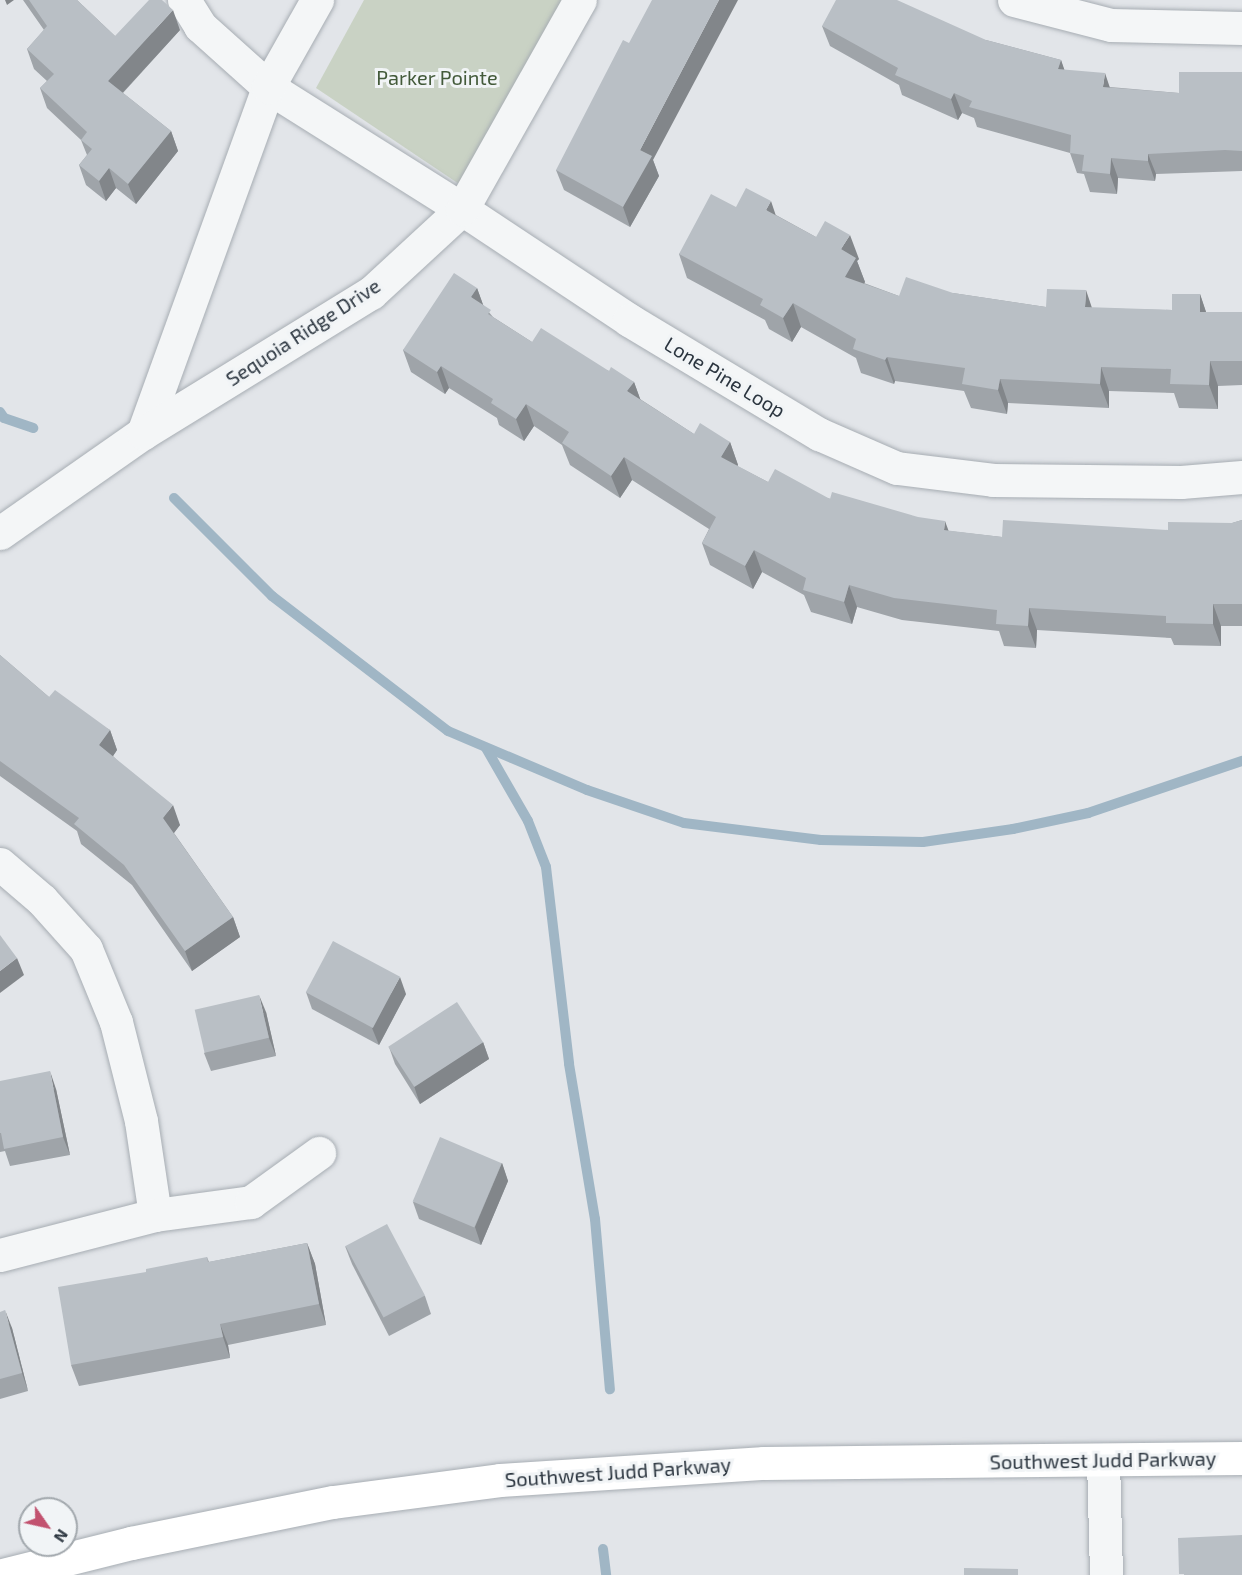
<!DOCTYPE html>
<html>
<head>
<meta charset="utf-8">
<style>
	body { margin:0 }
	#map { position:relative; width:1242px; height:1575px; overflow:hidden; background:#e2e5e9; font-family:"Exo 2",sans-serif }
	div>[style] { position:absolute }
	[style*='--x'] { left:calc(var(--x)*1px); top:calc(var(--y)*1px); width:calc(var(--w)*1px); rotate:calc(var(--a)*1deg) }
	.green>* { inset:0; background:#c9d2c4 }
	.stream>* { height:10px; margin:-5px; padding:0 5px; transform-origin:5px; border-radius:5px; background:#a0b6c5 }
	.roads { filter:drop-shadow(0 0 2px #a7adb3) drop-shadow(0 0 2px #a7adb3) }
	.minor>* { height:33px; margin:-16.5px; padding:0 16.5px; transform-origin:16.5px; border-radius:16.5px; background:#f4f6f7 }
	.highway>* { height:33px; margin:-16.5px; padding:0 16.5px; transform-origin:16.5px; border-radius:16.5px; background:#fff }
	.wall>* { inset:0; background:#9fa4a9 }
	.shaded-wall>* { inset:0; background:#82868a }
	.building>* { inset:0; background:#b9bfc5; transform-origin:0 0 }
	span { translate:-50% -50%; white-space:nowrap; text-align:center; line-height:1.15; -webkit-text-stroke:6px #f1f4f6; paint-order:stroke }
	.park-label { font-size:20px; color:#435a3a }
	.street-label { font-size:20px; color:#2b353f }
	.north { position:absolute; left:18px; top:1497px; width:60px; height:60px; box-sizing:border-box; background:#f1f4f6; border:2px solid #a2a8ad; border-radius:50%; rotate:124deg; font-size:16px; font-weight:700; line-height:24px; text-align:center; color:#2b353f }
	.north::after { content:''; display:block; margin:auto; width:21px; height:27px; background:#c2526f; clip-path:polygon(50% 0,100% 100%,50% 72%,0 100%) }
</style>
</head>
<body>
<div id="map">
	<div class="green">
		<div style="clip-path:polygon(364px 0,569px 0,465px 188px,316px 88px)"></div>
	</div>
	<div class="stream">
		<div style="--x:0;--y:412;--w:7;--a:56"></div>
		<div style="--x:4;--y:418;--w:31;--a:19"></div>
		<div style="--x:174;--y:498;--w:139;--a:45"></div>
		<div style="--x:272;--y:596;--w:222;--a:37.5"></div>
		<div style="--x:448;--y:731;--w:151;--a:23"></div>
		<div style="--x:587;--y:790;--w:102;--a:18.8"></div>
		<div style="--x:684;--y:823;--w:138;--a:7.1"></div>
		<div style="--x:821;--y:840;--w:102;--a:1.1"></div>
		<div style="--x:923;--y:842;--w:91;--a:-8.2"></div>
		<div style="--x:1013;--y:829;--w:77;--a:-12"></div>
		<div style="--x:1088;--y:813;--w:163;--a:-18.7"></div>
		<div style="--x:486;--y:748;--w:84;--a:60.1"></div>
		<div style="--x:528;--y:821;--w:49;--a:68.6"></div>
		<div style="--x:546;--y:867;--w:198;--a:83.3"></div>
		<div style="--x:569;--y:1064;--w:157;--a:80.5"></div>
		<div style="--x:595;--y:1219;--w:171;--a:85"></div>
		<div style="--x:603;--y:1549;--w:26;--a:83"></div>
	</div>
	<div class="roads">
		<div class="minor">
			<div style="--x:184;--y:0;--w:31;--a:58"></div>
			<div style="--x:200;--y:26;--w:91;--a:41.9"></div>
			<div style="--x:268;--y:87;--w:229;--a:32.2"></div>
			<div style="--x:462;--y:209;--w:201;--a:33.6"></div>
			<div style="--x:629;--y:320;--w:222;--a:31"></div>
			<div style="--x:819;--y:434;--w:85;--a:23.6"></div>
			<div style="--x:897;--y:468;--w:97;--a:7.1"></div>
			<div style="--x:993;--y:480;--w:188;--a:0.6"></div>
			<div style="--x:1181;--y:482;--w:61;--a:-4.7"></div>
			<div style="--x:1014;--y:0;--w:100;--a:14.5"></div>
			<div style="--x:1111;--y:25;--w:131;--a:1.3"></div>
			<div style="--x:143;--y:433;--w:368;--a:-70.1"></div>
			<div style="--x:268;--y:87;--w:100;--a:-60.6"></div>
			<div style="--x:0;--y:533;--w:174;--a:-35"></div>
			<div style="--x:143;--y:433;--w:268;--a:-31.6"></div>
			<div style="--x:371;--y:293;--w:124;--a:-42.7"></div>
			<div style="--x:462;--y:209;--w:240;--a:-60.6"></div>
			<div style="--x:0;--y:864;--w:55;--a:40.6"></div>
			<div style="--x:42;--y:900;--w:66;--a:48.1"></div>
			<div style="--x:86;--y:949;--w:79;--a:67.7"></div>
			<div style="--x:116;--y:1022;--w:102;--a:75.8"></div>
			<div style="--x:141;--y:1121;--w:95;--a:81.5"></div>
			<div style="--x:0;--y:1255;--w:160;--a:-14.5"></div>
			<div style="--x:155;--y:1215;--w:97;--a:-7.7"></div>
			<div style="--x:251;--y:1202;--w:84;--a:-35.8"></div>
			<div style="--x:1103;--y:1460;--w:115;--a:88.5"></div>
		</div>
		<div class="highway">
			<div style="--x:3;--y:1575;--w:132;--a:-14"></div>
			<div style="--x:131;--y:1543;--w:206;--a:-11.5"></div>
			<div style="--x:333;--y:1502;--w:168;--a:-7.5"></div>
			<div style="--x:500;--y:1480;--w:265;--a:-3.7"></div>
			<div style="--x:764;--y:1463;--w:478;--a:-0.6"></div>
		</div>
	</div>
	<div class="wall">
		<div style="clip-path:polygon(23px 0,77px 0,115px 36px,180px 30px,123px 93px,171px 131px,178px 151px,136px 204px,116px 188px,106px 201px,86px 185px,79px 165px,87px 155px,81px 140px,47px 108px,40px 88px,47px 81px,34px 69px,27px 49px,44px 30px)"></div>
		<div style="clip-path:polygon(822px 26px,986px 40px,1061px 60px,1064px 70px,1110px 87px,1179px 93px,1242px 72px,1242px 171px,1156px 174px,1155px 181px,1118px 178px,1117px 194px,1090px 192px,1084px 174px,1077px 173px,1070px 153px,977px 127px,974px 118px,962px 113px,958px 120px,902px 95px,899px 85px,830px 46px)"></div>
		<div style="clip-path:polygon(653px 160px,659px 176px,630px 227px,564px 190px,556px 170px)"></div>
		<div style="clip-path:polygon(736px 207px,776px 215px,816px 237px,859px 259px,857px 261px,865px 282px,864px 283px,899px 296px,953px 293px,1046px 307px,1172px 310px,1200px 294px,1206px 312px,1242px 312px,1242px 385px,1218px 386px,1218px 409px,1179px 408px,1174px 393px,1109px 391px,1109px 408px,1008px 403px,1007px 414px,971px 408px,964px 391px,895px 381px,894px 384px,861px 373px,856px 358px,801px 327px,792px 342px,769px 329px,765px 320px,687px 278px,679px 254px)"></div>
		<div style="clip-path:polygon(477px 288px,483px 305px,493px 317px,532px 342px,609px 371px,634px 382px,640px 399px,694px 434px,730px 442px,738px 465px,737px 466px,768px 482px,949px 531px,1002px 537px,1168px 530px,1232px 523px,1242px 520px,1242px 626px,1221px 626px,1221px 646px,1174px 645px,1171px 638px,1037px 630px,1036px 648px,1004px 646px,999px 631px,902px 620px,857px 607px,852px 624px,811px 612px,804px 595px,762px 572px,753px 589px,710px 565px,702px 543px,709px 529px,632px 480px,620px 498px,570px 465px,562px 445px,534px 426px,524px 441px,499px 425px,497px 418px,449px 388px,445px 394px,411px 372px,403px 350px)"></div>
		<div style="clip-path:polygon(0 655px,49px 697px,110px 730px,117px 750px,113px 756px,180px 825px,174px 833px,233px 917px,240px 937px,192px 971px,132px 885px,81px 844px,77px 831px,0 776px)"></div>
		<div style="clip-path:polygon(306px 992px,406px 994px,379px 1045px,312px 1009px)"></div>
		<div style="clip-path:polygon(266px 1012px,276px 1056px,211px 1071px,204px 1053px)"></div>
		<div style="clip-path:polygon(483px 1042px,489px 1059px,420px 1104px,395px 1064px,389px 1047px)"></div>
		<div style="clip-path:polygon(0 1081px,56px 1089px,70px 1155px,10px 1166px,5px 1151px,0 1152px)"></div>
		<div style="clip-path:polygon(502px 1163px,508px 1181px,481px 1245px,419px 1219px,413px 1202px)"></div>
		<div style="clip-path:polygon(307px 1243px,315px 1264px,326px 1325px,228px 1345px,230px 1358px,79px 1386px,71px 1365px,207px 1257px,209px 1262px)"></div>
		<div style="clip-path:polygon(345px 1246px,425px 1296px,431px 1314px,389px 1336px,352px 1264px)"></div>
		<div style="clip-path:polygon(0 1312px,12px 1328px,28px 1391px,0 1399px)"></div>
	</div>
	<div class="shaded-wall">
		<div style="clip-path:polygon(5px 0,14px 0,7px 5px)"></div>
		<div style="clip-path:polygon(719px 0,738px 0,653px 160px,659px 176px,630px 227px,623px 207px,640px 150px)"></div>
		<div style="clip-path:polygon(173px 10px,180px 30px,115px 101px,108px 81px)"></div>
		<div style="clip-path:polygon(1061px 60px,1068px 80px,1058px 69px)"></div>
		<div style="clip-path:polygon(1105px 73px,1112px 94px,1103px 87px)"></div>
		<div style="clip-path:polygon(954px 93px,962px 113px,958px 120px,951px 99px)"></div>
		<div style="clip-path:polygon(171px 131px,178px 151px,136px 204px,128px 184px)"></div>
		<div style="clip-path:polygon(1148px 154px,1156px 174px,1155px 181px,1148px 161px)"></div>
		<div style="clip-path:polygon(1111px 158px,1118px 178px,1117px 194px,1110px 174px)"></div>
		<div style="clip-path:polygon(109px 168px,116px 188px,106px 201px,99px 181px)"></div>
		<div style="clip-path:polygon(771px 201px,779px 225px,766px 210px)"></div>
		<div style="clip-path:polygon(850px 235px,859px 259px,857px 261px,865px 282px,854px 301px,845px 277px,841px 249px)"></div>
		<div style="clip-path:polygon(477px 288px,485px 310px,471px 297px)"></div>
		<div style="clip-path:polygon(1086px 290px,1094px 314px,1085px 307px)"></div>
		<div style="clip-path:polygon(1200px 294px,1208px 318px,1200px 312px)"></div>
		<div style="clip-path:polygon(793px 303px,801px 327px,792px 342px,783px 318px)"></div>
		<div style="clip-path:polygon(887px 357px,895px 381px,894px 384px,885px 360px)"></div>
		<div style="clip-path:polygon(1210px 361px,1218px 386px,1218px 409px,1209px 385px)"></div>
		<div style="clip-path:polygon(441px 366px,449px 388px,445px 394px,437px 372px)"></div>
		<div style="clip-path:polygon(1101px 367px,1109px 391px,1109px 408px,1100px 384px)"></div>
		<div style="clip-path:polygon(1000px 379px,1008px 403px,1007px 414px,998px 390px)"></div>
		<div style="clip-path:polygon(634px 382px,642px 404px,627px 391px)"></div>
		<div style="clip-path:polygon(526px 404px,534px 426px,524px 441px,516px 419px)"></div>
		<div style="clip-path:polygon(730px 442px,738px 465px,729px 479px,721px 457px)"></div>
		<div style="clip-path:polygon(624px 457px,632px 480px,620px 498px,611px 476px)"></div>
		<div style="clip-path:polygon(945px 521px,953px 543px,944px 530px)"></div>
		<div style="clip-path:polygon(754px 550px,762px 572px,753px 589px,745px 566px)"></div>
		<div style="clip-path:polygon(849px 585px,857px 607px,852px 624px,844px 602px)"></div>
		<div style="clip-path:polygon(1213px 604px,1221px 626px,1221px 646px,1213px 624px)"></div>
		<div style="clip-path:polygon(1029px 608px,1037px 630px,1036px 648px,1028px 626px)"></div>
		<div style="clip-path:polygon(110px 730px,117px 750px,107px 765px,99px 745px)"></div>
		<div style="clip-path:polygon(173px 805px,180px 825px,170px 838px,163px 818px)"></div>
		<div style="clip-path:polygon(233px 917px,240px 937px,192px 971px,185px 951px)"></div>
		<div style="clip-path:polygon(17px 958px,24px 975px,0 993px,0 971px)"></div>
		<div style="clip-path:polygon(400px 977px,406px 994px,379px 1045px,372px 1028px)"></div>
		<div style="clip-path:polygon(259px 995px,266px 1012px,276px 1056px,269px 1038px)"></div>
		<div style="clip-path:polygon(483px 1042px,489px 1059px,420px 1104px,414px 1086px)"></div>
		<div style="clip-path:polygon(50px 1071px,56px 1089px,70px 1155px,63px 1137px)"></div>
		<div style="clip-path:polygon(502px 1163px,508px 1181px,481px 1245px,475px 1227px)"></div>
		<div style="clip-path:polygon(307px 1243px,315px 1264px,326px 1325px,319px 1304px)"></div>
		<div style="clip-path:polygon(5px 1310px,12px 1328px,28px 1391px,22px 1373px)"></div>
		<div style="clip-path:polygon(220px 1324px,228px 1345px,230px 1358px,223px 1337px)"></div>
	</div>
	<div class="building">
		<div style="clip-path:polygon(29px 0,77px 0,115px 36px,149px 0,162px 0,173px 10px,108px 81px,171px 131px,128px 184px,109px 168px,99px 181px,79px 165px,92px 149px,81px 140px,87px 132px,40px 88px,54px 74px,27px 49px,47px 26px)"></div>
		<div style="clip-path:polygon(652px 0,719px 0,640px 150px,652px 156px,623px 207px,556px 170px,623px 40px,629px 43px)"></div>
		<div style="clip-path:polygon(836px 0,897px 0,986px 40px,1061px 60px,1058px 69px,1105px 73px,1103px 87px,1179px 93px,1179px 72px,1242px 72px,1242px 151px,1225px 150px,1148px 154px,1148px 161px,1111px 158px,1110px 174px,1082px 171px,1084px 155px,1070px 153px,1071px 135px,969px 107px,972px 101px,954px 93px,951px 99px,895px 75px,898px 68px,822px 26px)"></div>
		<div style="clip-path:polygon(746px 188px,771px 201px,766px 210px,816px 237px,825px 221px,850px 235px,841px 249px,856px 258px,845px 277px,899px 296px,906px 277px,953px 293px,1046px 307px,1047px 289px,1086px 290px,1085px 307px,1172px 310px,1172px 294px,1200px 294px,1200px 312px,1242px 312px,1242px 361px,1210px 361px,1209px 385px,1170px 384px,1171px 369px,1101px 367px,1100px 384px,1000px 379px,998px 390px,962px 384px,965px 368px,887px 357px,885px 360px,853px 349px,856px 339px,793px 303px,783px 318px,760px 305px,763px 299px,679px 254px,711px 194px,736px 207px)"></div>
		<div style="clip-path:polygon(454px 273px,477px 288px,471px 297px,491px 310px,488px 314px,532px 342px,541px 328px,609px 371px,611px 367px,634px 382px,627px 391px,694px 434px,700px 423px,730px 442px,721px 457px,768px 482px,775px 469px,830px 499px,832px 492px,918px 517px,945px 521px,944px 530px,1002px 537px,1003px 520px,1168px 530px,1168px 522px,1232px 523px,1242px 520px,1242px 604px,1213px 604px,1213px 624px,1166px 623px,1166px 616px,1029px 608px,1028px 626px,996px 624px,997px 610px,894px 598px,849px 585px,844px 602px,803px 590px,806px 578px,754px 550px,745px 566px,702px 543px,716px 517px,624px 457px,611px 476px,562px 443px,569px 432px,526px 404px,516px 419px,491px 403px,493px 399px,441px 366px,437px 372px,403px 350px)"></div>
		<div style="clip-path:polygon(0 655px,49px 697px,55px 690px,110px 730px,99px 745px,173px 805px,163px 818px,233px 917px,185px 951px,124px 865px,74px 824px,79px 818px,0 761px)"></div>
		<div style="clip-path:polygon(0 935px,17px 958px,0 971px)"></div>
		<div style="left:333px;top:941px;width:76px;height:58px;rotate:28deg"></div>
		<div style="left:259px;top:995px;width:44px;height:66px;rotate:77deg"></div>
		<div style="left:457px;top:1002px;width:48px;height:82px;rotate:57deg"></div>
		<div style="clip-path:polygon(50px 1071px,63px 1137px,4px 1149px,1px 1133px,0 1133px,0 1081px)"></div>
		<div style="left:440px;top:1137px;width:67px;height:70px;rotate:23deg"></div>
		<div style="left:387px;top:1224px;width:81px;height:47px;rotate:62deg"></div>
		<div style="clip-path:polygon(307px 1243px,319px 1304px,220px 1324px,223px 1337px,71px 1365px,58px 1287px,146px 1272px,146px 1269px,207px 1257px,208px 1262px)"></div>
		<div style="clip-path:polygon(5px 1310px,22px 1373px,0 1379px,0 1312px)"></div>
		<div style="clip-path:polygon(1242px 1535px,1242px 1575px,1184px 1575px,1184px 1574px,1179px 1574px,1178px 1538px)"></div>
		<div style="clip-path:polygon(964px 1568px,1018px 1569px,1018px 1575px,964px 1575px)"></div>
	</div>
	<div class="park-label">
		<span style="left:437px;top:77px">Parker Pointe</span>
	</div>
	<div class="street-label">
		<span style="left:303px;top:332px;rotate:-33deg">Sequoia Ridge Drive</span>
		<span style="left:725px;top:377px;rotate:31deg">Lone Pine Loop</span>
		<span style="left:1103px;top:1460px;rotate:-1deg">Southwest Judd Parkway</span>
		<span style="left:618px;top:1472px;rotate:-4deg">Southwest Judd Parkway</span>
	</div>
	<div class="north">N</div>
</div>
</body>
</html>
